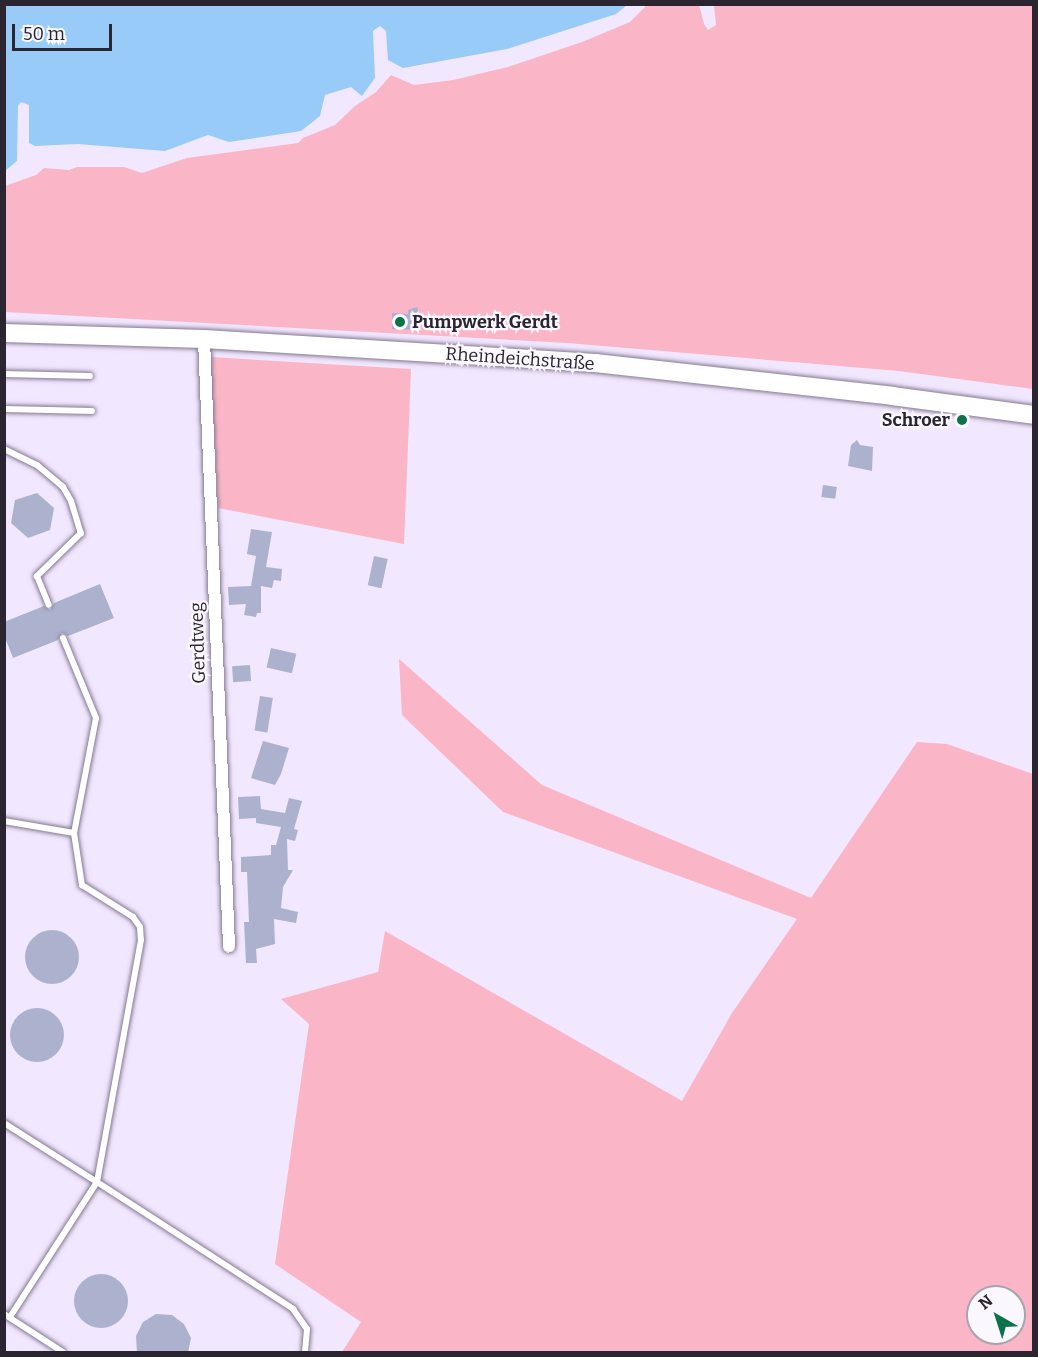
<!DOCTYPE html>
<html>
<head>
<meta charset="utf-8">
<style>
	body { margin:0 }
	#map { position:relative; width:1038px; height:1357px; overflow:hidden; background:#f1e7fe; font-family:Bitter,serif }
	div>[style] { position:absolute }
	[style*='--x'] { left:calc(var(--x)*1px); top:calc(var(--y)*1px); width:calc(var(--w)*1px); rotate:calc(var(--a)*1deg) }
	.green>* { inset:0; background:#fab6c6 }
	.water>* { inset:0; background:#99cbf9 }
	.building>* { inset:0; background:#acb2ce; transform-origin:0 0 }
	.round { border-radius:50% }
	.roads { filter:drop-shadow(0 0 2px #837892) drop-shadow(0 0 2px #837892) }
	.lane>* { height:6px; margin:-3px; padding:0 3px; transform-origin:3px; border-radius:3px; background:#fff }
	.street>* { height:12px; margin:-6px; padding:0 6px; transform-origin:6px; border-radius:6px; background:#fff }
	.secondary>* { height:18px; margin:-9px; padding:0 9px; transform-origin:9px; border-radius:9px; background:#fff }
	.dots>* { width:16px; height:16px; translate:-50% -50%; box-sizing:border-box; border:3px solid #faf8fe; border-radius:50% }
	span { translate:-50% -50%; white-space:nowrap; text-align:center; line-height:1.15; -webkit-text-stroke:4.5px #faf8fe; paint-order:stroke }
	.poi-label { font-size:18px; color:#2a2530; font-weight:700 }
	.left { translate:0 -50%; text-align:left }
	.right { translate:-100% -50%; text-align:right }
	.street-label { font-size:18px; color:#2a2530 }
	.frame { position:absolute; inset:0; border:6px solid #2a2530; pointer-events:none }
	.north { position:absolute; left:966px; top:1285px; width:60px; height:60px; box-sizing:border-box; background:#faf8fe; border:2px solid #a7a4ac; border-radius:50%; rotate:321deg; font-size:16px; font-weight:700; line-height:24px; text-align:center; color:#2a2530 }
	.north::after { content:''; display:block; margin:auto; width:21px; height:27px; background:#0c7249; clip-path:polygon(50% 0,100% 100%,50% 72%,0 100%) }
	.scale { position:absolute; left:12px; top:24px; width:100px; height:27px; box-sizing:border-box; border:3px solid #2a2530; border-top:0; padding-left:8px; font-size:18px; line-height:21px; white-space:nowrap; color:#2a2530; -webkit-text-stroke:4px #faf8fe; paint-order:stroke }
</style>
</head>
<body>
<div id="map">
	<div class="green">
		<div style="clip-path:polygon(647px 5px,699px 5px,704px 24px,708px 30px,716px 25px,714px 5px,1033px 5px,1033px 389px,899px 371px,567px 343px,5px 312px,5px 186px,36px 175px,44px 168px,69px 170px,77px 167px,124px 167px,142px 173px,187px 158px,298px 143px,303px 138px,335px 125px,355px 106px,376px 92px,391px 75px,414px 85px,453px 80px,508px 67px,582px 42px,630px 22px)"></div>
		<div style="clip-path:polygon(210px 357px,411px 369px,404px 544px,218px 508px)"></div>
		<div style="clip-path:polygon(evenodd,399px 659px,542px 785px,811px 898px,917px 742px,947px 744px,1033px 774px,1033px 1352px,342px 1352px,361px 1322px,275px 1264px,309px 1024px,281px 999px,378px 972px,385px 931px,682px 1101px,732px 1013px,797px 919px,503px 812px,402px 715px,399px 659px,978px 1297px,1014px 1297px,1014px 1333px,978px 1333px,978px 1297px)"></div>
	</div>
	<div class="water">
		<div style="clip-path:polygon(5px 4px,627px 4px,627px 5px,616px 14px,507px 49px,403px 68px,388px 60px,386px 31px,380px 26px,373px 31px,375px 78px,362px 96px,351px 87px,325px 95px,320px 116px,301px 131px,229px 142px,208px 135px,165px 151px,78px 144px,35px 146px,29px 143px,29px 105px,21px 102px,18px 106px,17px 161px,5px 171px)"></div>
	</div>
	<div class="building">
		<div style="clip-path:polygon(417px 307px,421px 319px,420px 330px,392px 329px,392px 313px,408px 314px,408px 310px)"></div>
		<div style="clip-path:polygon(857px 440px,860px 445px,873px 447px,872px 471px,848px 466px,851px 445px)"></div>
		<div style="left:823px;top:485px;width:14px;height:12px;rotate:8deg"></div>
		<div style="clip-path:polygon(37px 493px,54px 508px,50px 530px,28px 538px,11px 523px,15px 500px)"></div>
		<div style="clip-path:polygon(251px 529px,272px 532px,266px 567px,282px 569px,281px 581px,274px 580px,272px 588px,261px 586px,261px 613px,257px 613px,256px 617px,244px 615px,246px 604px,229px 605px,228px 587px,251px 586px,256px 556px,247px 554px)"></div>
		<div style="left:374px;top:556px;width:14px;height:30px;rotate:12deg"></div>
		<div style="clip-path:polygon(100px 584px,114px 618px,68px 636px,62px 633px,58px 640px,13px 658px,4px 635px,4px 622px,44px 606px,50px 610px,54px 603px)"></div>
		<div style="left:271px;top:648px;width:26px;height:20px;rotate:13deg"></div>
		<div style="left:250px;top:665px;width:16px;height:18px;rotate:86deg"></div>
		<div style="left:260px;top:696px;width:13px;height:35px;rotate:9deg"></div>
		<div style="clip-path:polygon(263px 741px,289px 748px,281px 774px,275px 785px,251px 778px)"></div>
		<div style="clip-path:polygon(260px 796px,261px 809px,285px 813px,289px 798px,302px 801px,294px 829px,298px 830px,295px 841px,287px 839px,288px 870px,293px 870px,283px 887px,281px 908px,298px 912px,296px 923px,274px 919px,275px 944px,256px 949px,257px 963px,246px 963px,244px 922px,249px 922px,247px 872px,241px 872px,241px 857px,271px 855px,271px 845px,276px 845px,281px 827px,256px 823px,256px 818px,239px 819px,238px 797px)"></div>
		<div class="round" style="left:25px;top:930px;width:54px;height:54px"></div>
		<div class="round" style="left:10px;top:1008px;width:54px;height:54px"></div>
		<div class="round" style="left:74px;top:1274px;width:54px;height:54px"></div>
		<div style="clip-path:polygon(156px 1314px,172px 1315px,184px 1324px,191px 1338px,188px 1353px,137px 1353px,136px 1336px,143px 1322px)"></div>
	</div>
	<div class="roads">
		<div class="lane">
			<div style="--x:4;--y:374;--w:86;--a:1.3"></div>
			<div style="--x:4;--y:409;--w:88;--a:1.3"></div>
			<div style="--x:4;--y:449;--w:37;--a:26"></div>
			<div style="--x:37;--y:465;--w:34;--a:40"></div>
			<div style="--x:63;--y:487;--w:16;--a:60"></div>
			<div style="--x:71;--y:501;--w:34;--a:73"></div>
			<div style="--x:81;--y:533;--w:62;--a:135.7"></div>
			<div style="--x:37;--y:576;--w:31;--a:68"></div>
			<div style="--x:63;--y:638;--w:87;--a:67.6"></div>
			<div style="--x:96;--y:718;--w:117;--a:100.8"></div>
			<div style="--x:74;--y:833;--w:53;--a:81.3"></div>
			<div style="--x:82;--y:885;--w:60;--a:32.1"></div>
			<div style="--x:133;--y:917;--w:12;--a:55"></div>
			<div style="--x:140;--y:927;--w:13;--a:86"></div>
			<div style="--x:141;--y:940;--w:246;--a:100.3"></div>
			<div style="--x:97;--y:1182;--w:234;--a:32.9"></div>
			<div style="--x:293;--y:1309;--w:24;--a:55"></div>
			<div style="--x:307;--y:1329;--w:23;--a:95"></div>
			<div style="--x:4;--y:821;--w:71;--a:9.7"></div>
			<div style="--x:4;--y:1123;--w:110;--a:32.4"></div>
			<div style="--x:97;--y:1182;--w:161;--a:122.8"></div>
			<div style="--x:4;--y:1314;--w:70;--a:32.8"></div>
		</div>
		<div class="street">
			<div style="--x:204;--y:339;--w:608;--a:87.64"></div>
		</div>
		<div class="secondary">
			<div style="--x:4;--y:333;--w:200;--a:1.7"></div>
			<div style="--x:204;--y:339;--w:392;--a:3.5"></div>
			<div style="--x:595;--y:363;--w:299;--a:6.3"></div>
			<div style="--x:892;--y:396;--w:143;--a:7.6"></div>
		</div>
	</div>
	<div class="dots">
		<div style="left:400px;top:322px;background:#0c7249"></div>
		<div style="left:962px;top:420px;background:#0c7249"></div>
	</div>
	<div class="poi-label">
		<span class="left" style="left:412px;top:322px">Pumpwerk Gerdt</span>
		<span class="right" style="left:950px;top:420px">Schroer</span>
	</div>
	<div class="street-label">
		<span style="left:520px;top:359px;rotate:4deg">Rheindeichstraße</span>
		<span style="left:198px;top:643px;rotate:-92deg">Gerdtweg</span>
	</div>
	<div class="frame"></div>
	<div class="north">N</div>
	<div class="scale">50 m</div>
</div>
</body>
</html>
